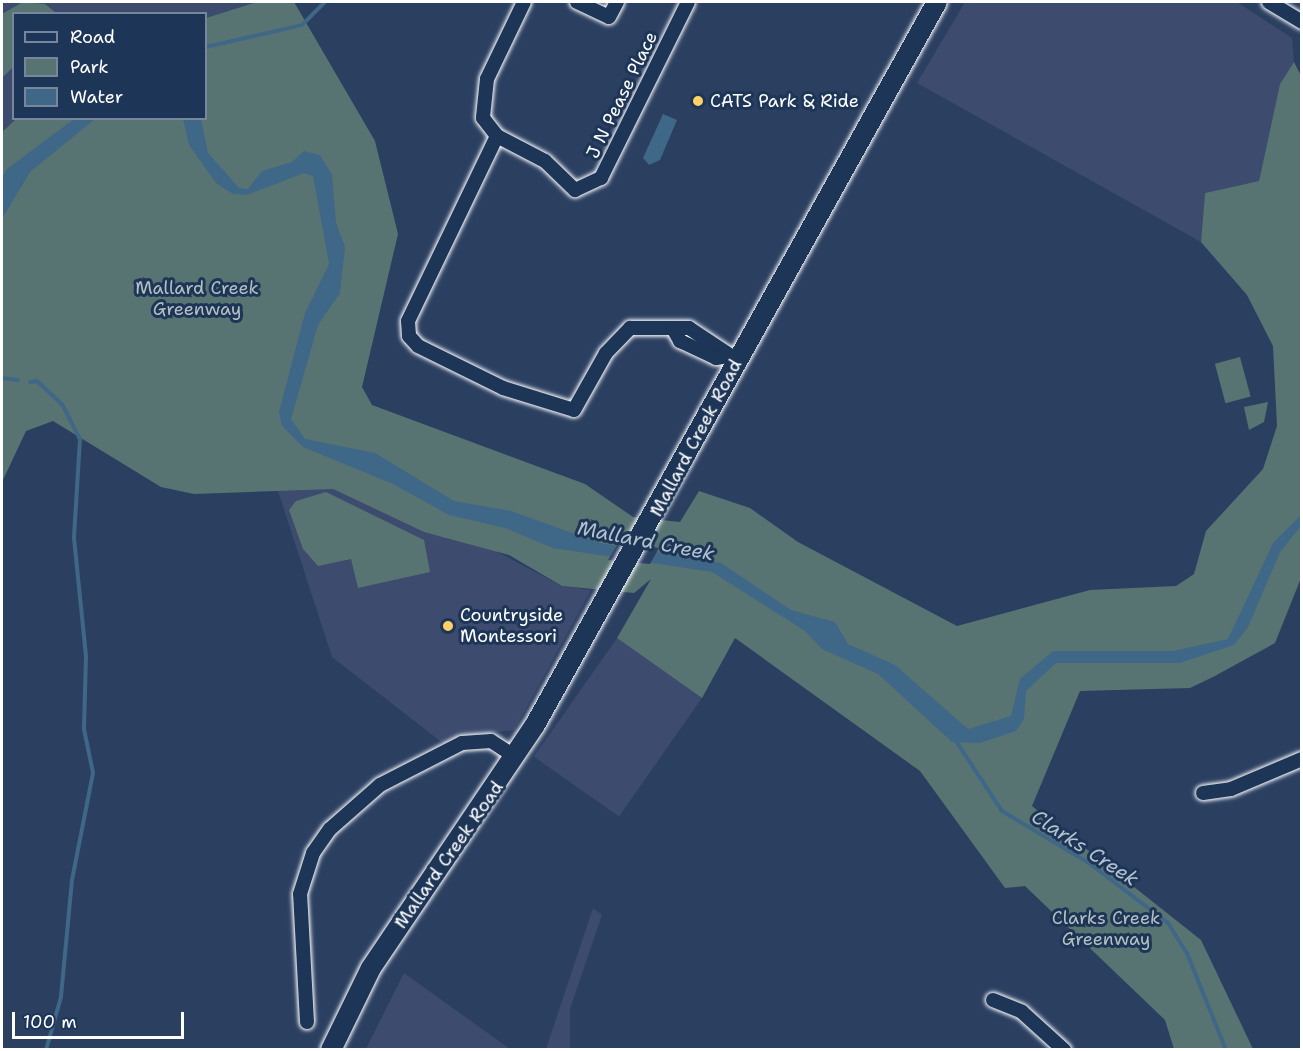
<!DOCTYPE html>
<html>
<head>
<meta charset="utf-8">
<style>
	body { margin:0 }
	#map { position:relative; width:1303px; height:1051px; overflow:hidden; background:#2b3f61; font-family:"Shantell Sans",sans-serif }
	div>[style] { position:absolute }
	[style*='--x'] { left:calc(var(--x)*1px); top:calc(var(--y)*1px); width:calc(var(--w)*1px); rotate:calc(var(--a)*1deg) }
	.built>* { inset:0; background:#3c4b6e; transform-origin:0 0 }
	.green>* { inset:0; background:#587472; transform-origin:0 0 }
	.water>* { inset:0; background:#3f6787 }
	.pier>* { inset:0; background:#2b3f61 }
	.stream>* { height:4px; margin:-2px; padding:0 2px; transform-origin:2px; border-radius:2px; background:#3f6787 }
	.roads { filter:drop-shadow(0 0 2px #fff) drop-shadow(0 0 2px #fff) }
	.minor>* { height:14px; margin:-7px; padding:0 7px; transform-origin:7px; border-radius:7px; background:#1d3557 }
	.secondary>* { height:20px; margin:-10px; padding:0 10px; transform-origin:10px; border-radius:10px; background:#1d3557 }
	.dots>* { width:16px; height:16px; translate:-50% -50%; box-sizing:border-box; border:3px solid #1d3557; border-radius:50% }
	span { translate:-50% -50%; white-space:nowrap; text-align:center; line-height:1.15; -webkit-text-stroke:6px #1d3557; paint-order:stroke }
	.street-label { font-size:18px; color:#fff }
	.poi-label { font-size:18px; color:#fff }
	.left { translate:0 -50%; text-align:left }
	.park-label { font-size:18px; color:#b4c0c0 }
	.water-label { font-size:20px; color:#b2c2cf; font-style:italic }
	.frame { position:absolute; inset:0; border:3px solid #fff; pointer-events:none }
	.legend { position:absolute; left:12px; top:12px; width:195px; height:108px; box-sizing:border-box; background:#1d3557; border:2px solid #77869a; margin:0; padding:8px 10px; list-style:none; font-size:18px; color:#fff }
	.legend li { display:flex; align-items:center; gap:12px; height:30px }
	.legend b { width:30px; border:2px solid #77869a }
	.scale { position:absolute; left:12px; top:1012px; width:172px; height:27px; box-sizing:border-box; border:3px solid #fff; border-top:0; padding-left:8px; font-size:18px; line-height:21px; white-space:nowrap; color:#fff; -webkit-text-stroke:4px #1d3557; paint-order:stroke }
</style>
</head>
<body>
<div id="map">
	<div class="built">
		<div style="clip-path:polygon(2px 2px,257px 2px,206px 18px,14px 14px,16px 119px,2px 132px)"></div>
		<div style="clip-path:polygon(965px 2px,1237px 2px,1292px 38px,1294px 62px,1280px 85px,1259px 181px,1205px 193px,1201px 242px,917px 83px)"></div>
		<div style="clip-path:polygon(277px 488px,333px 489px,424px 532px,488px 547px,562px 586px,591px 590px,514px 730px,468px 735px,444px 744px,332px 657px)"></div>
		<div style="left:617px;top:638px;width:104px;height:145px;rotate:35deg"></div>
		<div style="clip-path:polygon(593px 908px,602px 915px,570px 1009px,570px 1049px,546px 1049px)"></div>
		<div style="clip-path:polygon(404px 973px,510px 1049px,366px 1049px)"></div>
	</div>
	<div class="green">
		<div style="clip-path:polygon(23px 2px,45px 4px,56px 13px,14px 14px,13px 67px,2px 78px,2px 14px)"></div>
		<div style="clip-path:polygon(257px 2px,294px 2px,375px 141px,398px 234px,362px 387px,372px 405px,585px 484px,633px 517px,680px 522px,699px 491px,750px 508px,798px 542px,957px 626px,1090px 590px,1176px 586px,1194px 574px,1206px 531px,1263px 469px,1277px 426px,1273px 346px,1247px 295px,1201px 242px,1205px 193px,1259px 181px,1280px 84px,1294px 62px,1302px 78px,1301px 578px,1275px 643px,1213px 677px,1190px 688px,1080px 691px,1032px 806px,1201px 940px,1253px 1049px,1174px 1049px,1165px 1020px,1025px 886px,1005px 888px,920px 771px,735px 638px,702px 698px,617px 638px,651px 579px,634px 593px,562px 586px,509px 555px,424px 532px,333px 489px,194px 494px,161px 487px,53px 421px,26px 431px,2px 482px,2px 132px,16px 119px,206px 118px,206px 18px)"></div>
		<div style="left:1240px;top:357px;width:41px;height:26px;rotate:75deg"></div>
		<div style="clip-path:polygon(1268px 402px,1264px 422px,1249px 430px,1244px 407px)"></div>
		<div style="clip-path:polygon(326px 492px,424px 540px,430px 572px,358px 588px,351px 559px,318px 566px,303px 549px,289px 510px,296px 501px)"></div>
	</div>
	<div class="water">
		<div style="clip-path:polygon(663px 114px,677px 120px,660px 160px,649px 165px,643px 158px)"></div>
		<div style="clip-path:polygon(74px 119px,95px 119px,30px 172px,2px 219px,2px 177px,7px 169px)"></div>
		<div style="clip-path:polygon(183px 119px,201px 119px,208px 153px,239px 188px,248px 189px,262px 171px,292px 162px,304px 151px,320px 155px,332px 175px,336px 222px,345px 247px,340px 293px,318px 325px,291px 419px,305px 439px,375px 453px,454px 501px,511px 511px,600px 543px,721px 563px,791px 610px,835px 622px,848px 644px,895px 665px,968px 729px,1011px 716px,1020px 679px,1053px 651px,1173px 651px,1228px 639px,1273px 543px,1301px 515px,1301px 526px,1280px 552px,1248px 627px,1234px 645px,1180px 663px,1056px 663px,1026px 691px,1024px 719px,1016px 731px,980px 743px,952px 742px,878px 674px,822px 649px,805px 631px,712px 572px,553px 548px,505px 528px,449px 515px,393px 484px,303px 447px,282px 426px,279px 412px,305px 313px,329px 264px,313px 176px,304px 173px,247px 195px,233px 194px,216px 183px,189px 145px)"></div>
	</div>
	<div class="pier">
		<div style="clip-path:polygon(619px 542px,659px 548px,650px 564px,608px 560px)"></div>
	</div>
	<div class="stream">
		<div style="--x:206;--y:47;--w:98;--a:-12.9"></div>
		<div style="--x:302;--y:25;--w:33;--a:-45"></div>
		<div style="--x:2;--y:378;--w:16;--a:7"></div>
		<div style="--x:30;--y:382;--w:7;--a:-8"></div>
		<div style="--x:37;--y:381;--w:34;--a:43"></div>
		<div style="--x:62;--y:404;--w:39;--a:63"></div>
		<div style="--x:80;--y:439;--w:99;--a:93.5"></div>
		<div style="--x:74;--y:538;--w:119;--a:84.2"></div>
		<div style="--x:86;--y:656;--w:73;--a:91.6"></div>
		<div style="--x:84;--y:729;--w:45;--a:78.4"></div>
		<div style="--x:93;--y:773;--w:109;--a:101.1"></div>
		<div style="--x:72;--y:880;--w:118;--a:95.4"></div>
		<div style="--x:61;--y:997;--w:55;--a:105.8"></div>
		<div style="--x:954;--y:738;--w:87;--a:56.7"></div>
		<div style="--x:1002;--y:811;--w:101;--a:30.9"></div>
		<div style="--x:1089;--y:863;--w:99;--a:37.2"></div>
		<div style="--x:1168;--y:923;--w:36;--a:58"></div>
		<div style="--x:1187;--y:953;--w:105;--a:68.1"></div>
	</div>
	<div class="roads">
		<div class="minor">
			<div style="--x:524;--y:2;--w:85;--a:115.7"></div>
			<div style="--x:487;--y:79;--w:39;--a:96"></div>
			<div style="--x:483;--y:118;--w:23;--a:52"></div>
			<div style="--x:497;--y:136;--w:54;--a:27.5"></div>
			<div style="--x:545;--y:161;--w:42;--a:44"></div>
			<div style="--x:575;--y:190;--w:29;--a:-25"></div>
			<div style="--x:601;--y:178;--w:196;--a:-63.7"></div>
			<div style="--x:577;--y:2;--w:35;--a:25"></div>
			<div style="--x:609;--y:17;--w:17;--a:-62"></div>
			<div style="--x:1269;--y:2;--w:39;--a:31"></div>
			<div style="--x:497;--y:136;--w:205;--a:115.7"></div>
			<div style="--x:408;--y:321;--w:15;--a:86"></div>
			<div style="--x:409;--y:336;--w:13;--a:48"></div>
			<div style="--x:418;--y:346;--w:95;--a:26.3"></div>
			<div style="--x:503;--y:388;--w:74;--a:17.2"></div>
			<div style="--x:574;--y:410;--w:65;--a:-60.7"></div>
			<div style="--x:606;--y:353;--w:35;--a:-46"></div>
			<div style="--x:630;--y:328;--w:59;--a:0"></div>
			<div style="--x:689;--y:328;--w:58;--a:33.7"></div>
			<div style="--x:674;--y:330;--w:13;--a:61"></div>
			<div style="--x:680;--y:341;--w:40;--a:25"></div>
			<div style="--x:716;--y:358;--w:13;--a:-9"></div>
			<div style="--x:1203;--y:793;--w:28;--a:-8"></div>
			<div style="--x:1231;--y:789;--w:77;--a:-22.9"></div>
			<div style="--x:993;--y:1000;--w:31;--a:22"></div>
			<div style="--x:1022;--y:1012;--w:57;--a:42.1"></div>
			<div style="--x:307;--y:1022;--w:128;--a:-93.1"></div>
			<div style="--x:300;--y:894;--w:43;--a:-72.4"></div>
			<div style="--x:313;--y:853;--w:29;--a:-55"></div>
			<div style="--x:330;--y:829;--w:67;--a:-41.3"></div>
			<div style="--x:380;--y:785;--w:92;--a:-27.1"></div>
			<div style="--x:462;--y:743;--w:29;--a:-4"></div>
			<div style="--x:491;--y:741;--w:30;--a:33"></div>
		</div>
		<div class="secondary">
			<div style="--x:331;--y:1050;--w:91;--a:-64"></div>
			<div style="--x:371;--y:968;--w:293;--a:-56"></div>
			<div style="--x:535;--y:725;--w:827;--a:-60.93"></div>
		</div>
	</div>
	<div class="dots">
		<div style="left:698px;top:101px;background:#ffd166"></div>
		<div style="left:448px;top:626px;background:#ffd166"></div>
	</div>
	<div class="street-label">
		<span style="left:622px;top:95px;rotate:-64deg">J N Pease Place</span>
		<span style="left:696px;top:438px;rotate:-62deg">Mallard Creek Road</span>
		<span style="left:449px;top:855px;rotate:-55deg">Mallard Creek Road</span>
	</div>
	<div class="poi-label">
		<span class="left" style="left:710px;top:101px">CATS Park &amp; Ride</span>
		<span class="left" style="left:460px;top:626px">Countryside<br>Montessori</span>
	</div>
	<div class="park-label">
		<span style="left:197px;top:299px">Mallard Creek<br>Greenway</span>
		<span style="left:1106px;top:929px">Clarks Creek<br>Greenway</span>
	</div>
	<div class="water-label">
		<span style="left:646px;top:541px;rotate:11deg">Mallard Creek</span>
		<span style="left:1085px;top:848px;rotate:33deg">Clarks Creek</span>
	</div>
	<div class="frame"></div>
	<ul class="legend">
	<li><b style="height:8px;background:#1d3557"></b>Road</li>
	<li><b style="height:16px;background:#587472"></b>Park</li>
	<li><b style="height:16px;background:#3f6787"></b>Water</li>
	</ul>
	<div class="scale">100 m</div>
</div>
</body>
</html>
